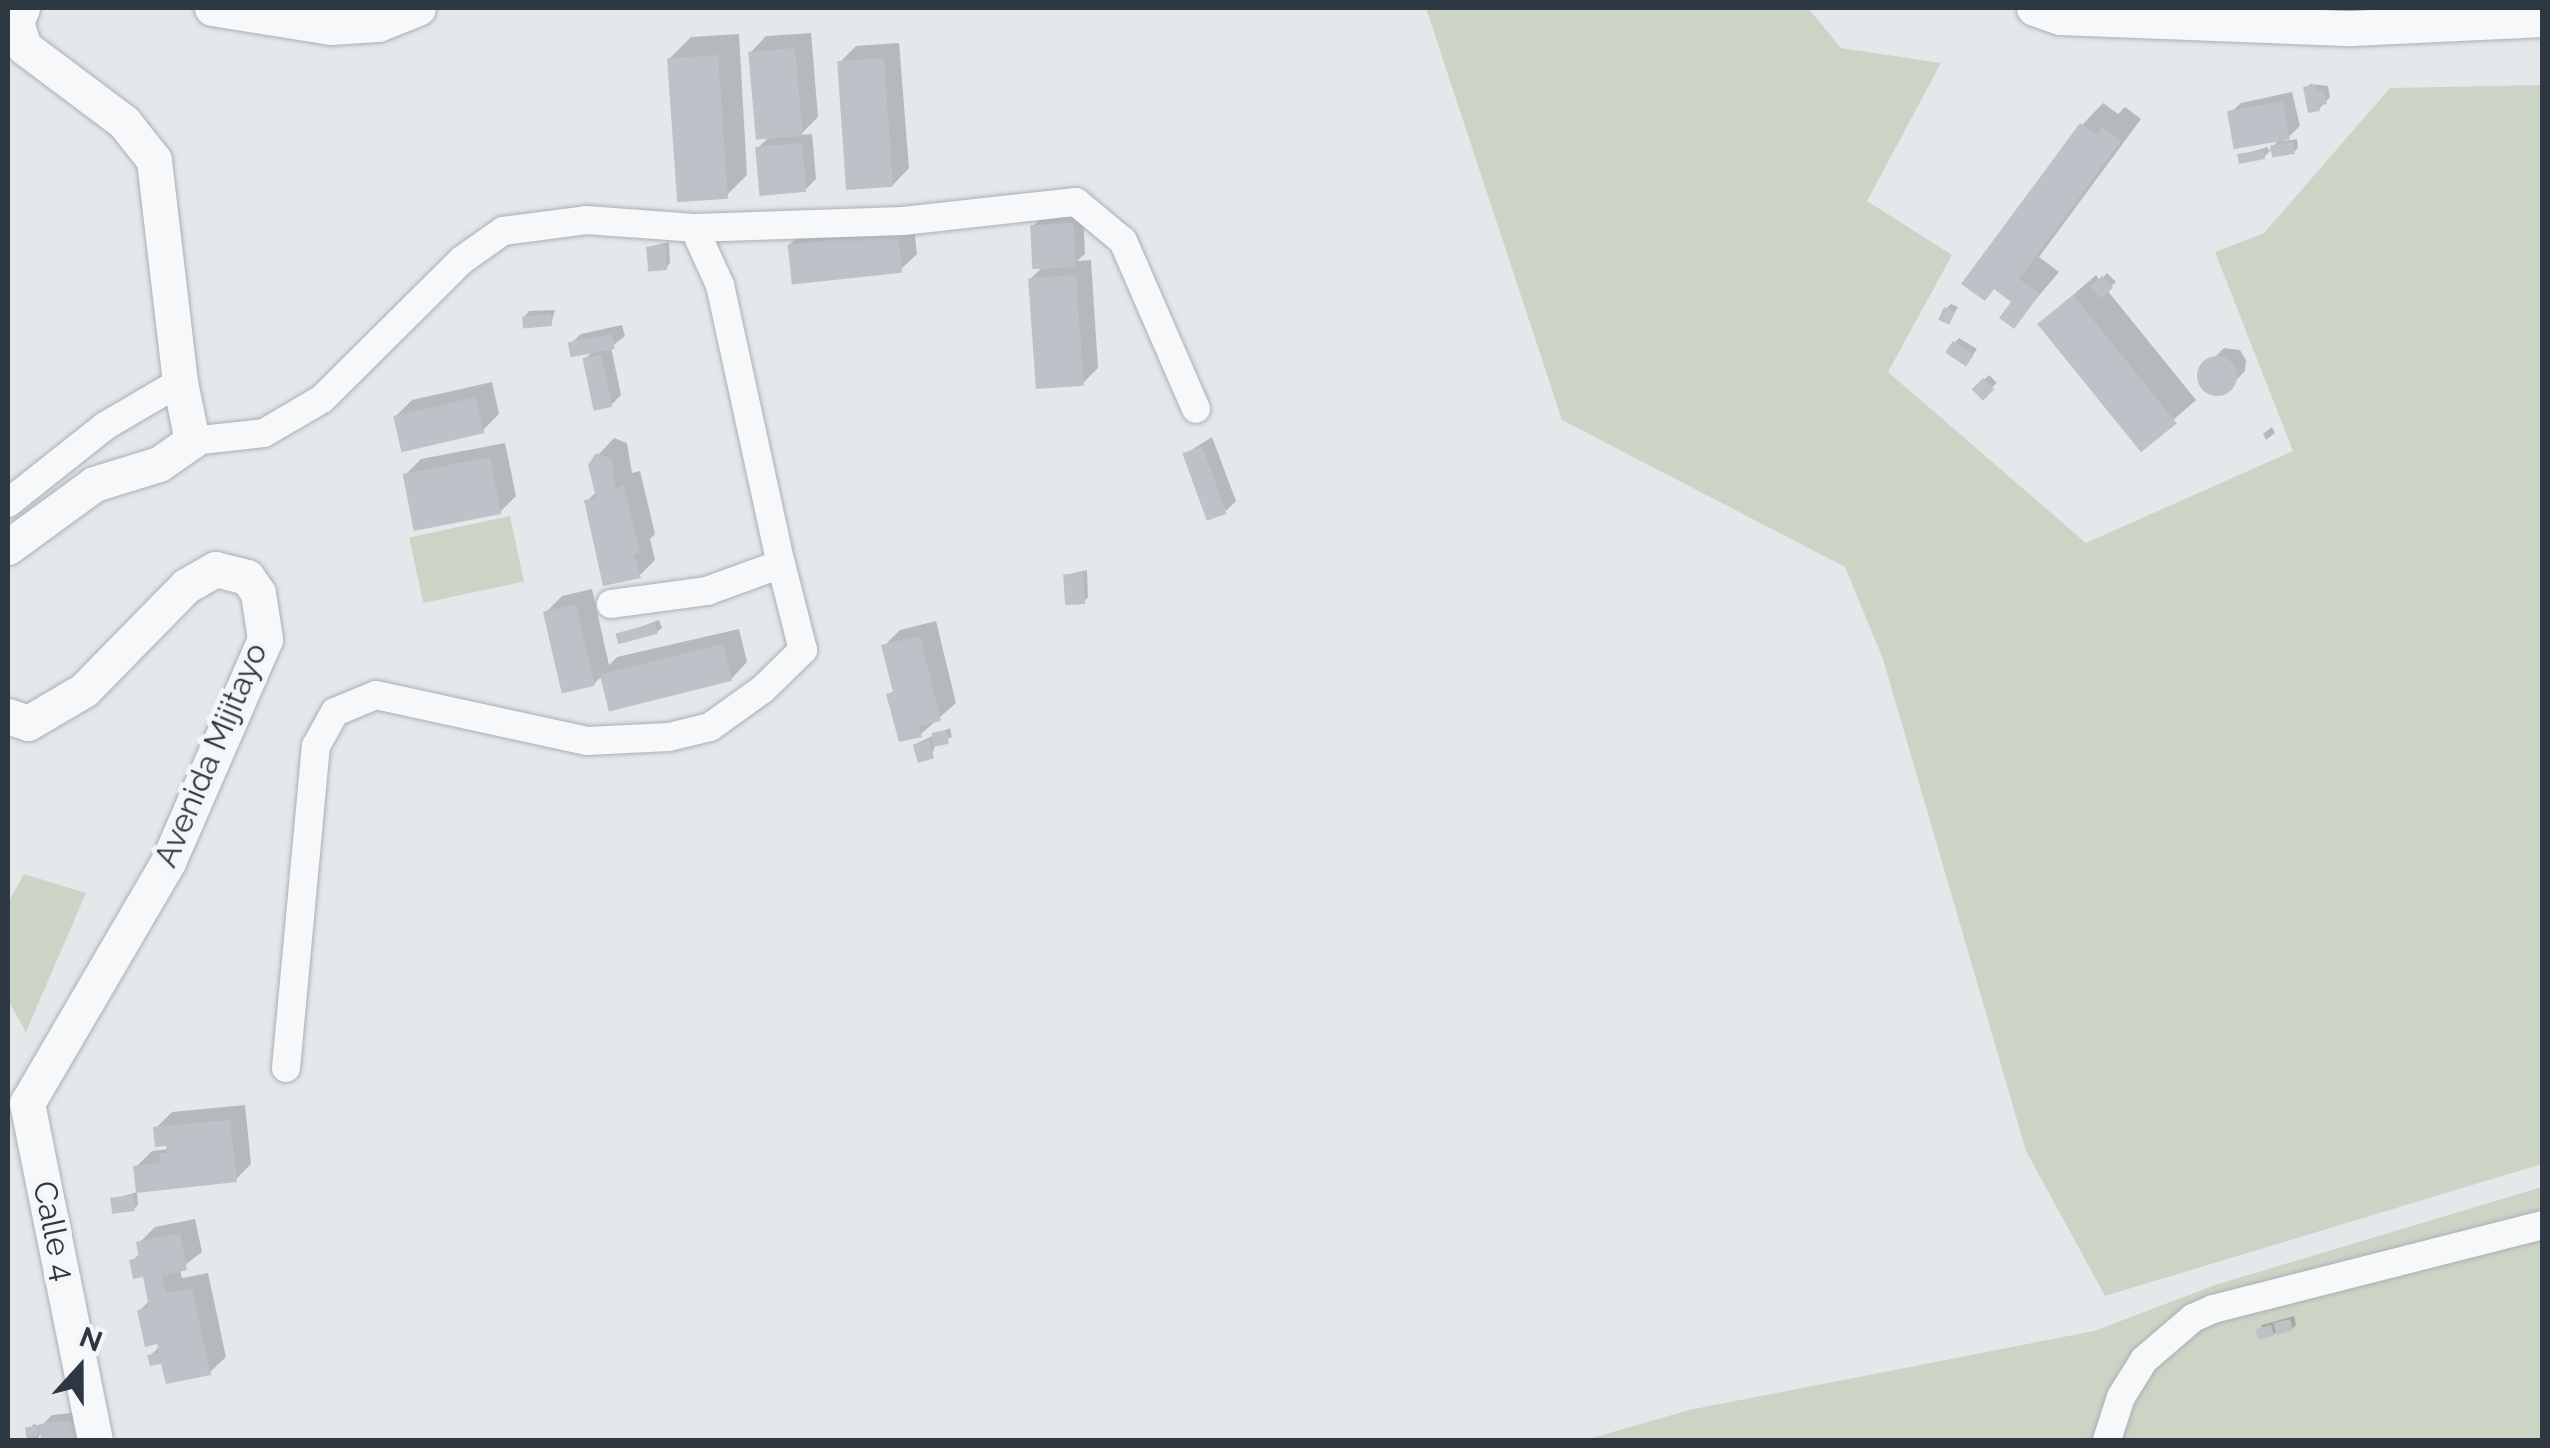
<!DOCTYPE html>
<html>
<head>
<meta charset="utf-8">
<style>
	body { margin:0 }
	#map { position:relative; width:2550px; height:1448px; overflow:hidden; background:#e4e8eb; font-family:Raleway,sans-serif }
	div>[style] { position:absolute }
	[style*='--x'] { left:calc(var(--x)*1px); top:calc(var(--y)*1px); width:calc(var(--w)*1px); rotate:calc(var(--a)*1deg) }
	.green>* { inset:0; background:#ccd4c6; transform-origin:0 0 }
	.shadow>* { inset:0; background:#0003; transform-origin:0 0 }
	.stream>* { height:8px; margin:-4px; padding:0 4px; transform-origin:4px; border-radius:4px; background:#a2bac8 }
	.building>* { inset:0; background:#bcc2c7; transform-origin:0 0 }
	.round { border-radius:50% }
	.roads { filter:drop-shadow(0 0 2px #a9b0b5) drop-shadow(0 0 2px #a9b0b5) }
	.minor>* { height:28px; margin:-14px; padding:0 14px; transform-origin:14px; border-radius:14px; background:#f7f8f9 }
	.tertiary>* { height:35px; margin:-17.5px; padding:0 17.5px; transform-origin:17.5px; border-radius:17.5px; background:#f7f8f9 }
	span { translate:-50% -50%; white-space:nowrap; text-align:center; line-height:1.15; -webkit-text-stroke:9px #f4f6f8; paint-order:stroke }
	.street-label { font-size:32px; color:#2d3842 }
	.frame { position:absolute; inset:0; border:10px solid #2d3842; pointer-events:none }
	.north { position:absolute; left:30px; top:1318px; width:100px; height:100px; -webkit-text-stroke:8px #f4f6f8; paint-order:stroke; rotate:21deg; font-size:28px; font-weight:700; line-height:40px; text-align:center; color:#2d3842 }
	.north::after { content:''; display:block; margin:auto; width:35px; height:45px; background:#2d3842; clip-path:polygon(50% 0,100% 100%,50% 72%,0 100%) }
</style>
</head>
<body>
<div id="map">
	<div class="green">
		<div style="clip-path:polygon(1426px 8px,1808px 8px,1841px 48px,1941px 63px,1867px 201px,1952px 255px,1888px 372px,2086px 543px,2293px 451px,2215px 252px,2264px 233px,2390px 88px,2542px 85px,2542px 1164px,2105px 1296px,2026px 1151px,1883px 659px,1845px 567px,1562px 420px)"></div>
		<div style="left:510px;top:516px;width:67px;height:103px;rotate:78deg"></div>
		<div style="clip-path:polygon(24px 874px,86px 893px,26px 1032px,8px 1000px,8px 903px)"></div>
		<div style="clip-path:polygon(2542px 1187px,2542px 1440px,1585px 1440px,1689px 1410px,2094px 1331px,2218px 1284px)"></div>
	</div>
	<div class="shadow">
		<div style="clip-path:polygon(811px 33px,818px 117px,800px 135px,812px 134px,816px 179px,805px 190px,758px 148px,770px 136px,750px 53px,766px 36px)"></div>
		<div style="clip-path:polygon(739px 34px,747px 175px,726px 196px,669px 59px,691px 37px)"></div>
		<div style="clip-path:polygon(899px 43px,909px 168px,893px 185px,840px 62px,856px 46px)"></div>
		<div style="clip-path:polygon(2310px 84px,2328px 86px,2330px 97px,2319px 109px,2306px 88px)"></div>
		<div style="clip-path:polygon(2292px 92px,2300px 126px,2284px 141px,2297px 139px,2298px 148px,2294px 152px,2273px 148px,2264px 157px,2240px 155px,2268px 147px,2268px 151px,2281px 138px,2230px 113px,2241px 103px)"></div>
		<div style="clip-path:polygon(2103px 103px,2118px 114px,2125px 107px,2141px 119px,2039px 257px,2059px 272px,2014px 325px,2015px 301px,1996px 287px,2082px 125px)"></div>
		<div style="clip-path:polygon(1083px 214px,1085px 254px,1077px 261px,1091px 260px,1098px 368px,1082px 384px,1030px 279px,1044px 266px,1033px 226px,1043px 216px)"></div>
		<div style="clip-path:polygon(913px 219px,917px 254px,900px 270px,790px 244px,806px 228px)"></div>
		<div style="clip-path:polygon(669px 242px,670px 263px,666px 268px,648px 247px)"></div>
		<div style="clip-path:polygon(2107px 273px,2116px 282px,2107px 290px,2196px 400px,2140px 449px,2040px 324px,2096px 275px,2100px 281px)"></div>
		<div style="clip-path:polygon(1951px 304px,1958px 307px,1949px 322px,1946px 309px)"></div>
		<div style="clip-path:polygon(555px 310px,551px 324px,525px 316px,529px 311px)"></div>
		<div style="clip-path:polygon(622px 325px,625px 336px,611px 347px,621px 395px,611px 405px,585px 359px,593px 351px,570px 344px,581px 334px)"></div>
		<div style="clip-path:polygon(1959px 338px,1977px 349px,1970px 359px,1955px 342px)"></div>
		<div style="clip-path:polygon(2224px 348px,2240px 350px,2246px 360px,2245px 371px,2226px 391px,2215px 393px,2201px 383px,2200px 372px)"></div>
		<div style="left:1989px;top:375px;width:11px;height:20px;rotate:45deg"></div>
		<div style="clip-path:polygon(492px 382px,499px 414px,483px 430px,396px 416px,412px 400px)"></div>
		<div style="clip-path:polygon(2272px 427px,2275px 433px,2266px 440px,2263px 434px)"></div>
		<div style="clip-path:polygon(1212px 437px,1236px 501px,1226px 511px,1185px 454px)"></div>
		<div style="clip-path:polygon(614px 438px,627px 443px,632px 473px,640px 471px,655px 534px,650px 539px,655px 560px,639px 576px,587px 501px,597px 491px,598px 455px)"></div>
		<div style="clip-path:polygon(505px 443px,516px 496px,500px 512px,405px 475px,421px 459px)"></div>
		<div style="clip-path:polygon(1087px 570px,1088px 597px,1084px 602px,1066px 575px)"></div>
		<div style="clip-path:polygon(592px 589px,609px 665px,617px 657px,739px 629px,747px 662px,731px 679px,602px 676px,594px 684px,546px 612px,562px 596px)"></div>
		<div style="clip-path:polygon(659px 620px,662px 628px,657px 632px,619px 635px)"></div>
		<div style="clip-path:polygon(936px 621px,956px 703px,921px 734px,889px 695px,895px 689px,884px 646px,900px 630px)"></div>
		<div style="clip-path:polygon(950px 728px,952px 737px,935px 744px,932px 756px,915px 744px)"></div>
		<div style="clip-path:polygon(245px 1105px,251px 1164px,235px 1180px,136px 1167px,152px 1151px,169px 1149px,156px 1128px,172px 1112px)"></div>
		<div style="clip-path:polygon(137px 1192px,138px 1205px,134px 1209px,113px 1199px)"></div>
		<div style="clip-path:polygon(195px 1219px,202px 1252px,180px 1269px,182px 1278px,208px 1273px,226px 1357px,209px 1373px,150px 1356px,160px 1346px,140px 1310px,150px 1300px,145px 1274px,132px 1261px,141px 1252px,139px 1243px,155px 1227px)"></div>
		<div style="clip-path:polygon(2294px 1316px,2296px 1325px,2292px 1329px,2259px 1337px,2262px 1325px)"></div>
		<div style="clip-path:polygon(92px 1411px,85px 1440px,44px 1440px,42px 1428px,38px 1440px,20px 1440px,29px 1437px,33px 1424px,41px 1426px,52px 1415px)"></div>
	</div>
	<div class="stream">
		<div style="--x:2301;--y:9;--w:96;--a:0"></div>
	</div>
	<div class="building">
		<div style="left:795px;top:48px;width:88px;height:47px;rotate:85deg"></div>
		<div style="left:718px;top:55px;width:144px;height:51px;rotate:86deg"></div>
		<div style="left:884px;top:58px;width:129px;height:47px;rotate:86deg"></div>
		<div style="clip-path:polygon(2315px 85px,2316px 91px,2324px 90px,2327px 104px,2319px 105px,2320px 111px,2308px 113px,2303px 87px)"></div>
		<div style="left:2283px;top:101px;width:39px;height:57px;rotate:80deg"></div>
		<div style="clip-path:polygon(2080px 123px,2096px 135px,2102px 127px,2121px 141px,2019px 279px,2040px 294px,2014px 329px,1999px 318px,2011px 302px,1994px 289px,1985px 301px,1961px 284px)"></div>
		<div style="left:2293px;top:142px;width:12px;height:23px;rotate:81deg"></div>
		<div style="left:802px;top:143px;width:49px;height:47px;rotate:85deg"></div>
		<div style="clip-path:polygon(2264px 150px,2265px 159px,2239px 164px,2237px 154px)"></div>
		<div style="left:1073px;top:223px;width:44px;height:43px;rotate:87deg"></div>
		<div style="left:898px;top:233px;width:40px;height:111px;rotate:84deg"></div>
		<div style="left:665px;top:245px;width:25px;height:19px;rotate:85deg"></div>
		<div style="left:1076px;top:275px;width:111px;height:48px;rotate:86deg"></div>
		<div style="left:2102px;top:276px;width:16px;height:16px;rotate:47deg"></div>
		<div style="left:2073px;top:295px;width:165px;height:46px;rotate:51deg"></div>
		<div style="left:1944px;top:307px;width:12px;height:14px;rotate:24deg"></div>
		<div style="left:551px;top:314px;width:12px;height:29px;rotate:85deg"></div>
		<div style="left:612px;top:334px;width:15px;height:45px;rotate:79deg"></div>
		<div style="left:1953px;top:341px;width:25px;height:14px;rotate:34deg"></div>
		<div style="left:601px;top:354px;width:54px;height:19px;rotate:78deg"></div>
		<div class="round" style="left:2197px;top:356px;width:40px;height:40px"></div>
		<div style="left:1983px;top:378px;width:16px;height:16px;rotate:45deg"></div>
		<div style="left:476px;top:397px;width:37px;height:85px;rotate:77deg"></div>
		<div style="left:1202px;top:446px;width:72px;height:21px;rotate:70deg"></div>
		<div style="clip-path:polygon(596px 453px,611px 459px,616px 488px,624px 485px,640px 552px,634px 555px,641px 578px,603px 586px,584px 500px,596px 498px,588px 465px)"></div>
		<div style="left:490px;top:457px;width:58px;height:89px;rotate:79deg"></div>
		<div style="left:1083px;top:573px;width:31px;height:20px;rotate:86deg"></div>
		<div style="left:576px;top:604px;width:84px;height:34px;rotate:77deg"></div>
		<div style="left:655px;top:623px;width:11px;height:41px;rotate:75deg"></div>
		<div style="clip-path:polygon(920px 636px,941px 721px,919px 726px,922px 737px,899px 742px,886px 694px,893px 692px,881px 645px)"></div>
		<div style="left:723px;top:644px;width:38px;height:127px;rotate:76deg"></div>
		<div style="left:946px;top:730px;width:14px;height:15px;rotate:78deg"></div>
		<div style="left:929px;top:740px;width:19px;height:17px;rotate:74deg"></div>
		<div style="clip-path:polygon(230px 1120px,237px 1182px,136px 1193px,133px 1166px,161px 1163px,160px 1153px,167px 1153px,166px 1146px,155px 1147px,153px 1127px)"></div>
		<div style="left:133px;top:1195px;width:16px;height:23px;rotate:83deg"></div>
		<div style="clip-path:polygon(180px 1233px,187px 1270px,162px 1276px,166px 1293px,192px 1288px,211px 1375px,166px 1384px,161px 1364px,150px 1366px,147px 1355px,159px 1353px,157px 1344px,145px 1347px,137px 1310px,149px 1307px,143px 1277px,133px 1279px,129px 1260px,139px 1258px,136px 1242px)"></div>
		<div style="left:2290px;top:1319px;width:12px;height:17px;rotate:76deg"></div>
		<div style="left:2271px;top:1325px;width:11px;height:16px;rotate:75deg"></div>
		<div style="clip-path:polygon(82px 1420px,84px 1440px,41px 1440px,39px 1424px)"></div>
		<div style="left:37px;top:1426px;width:10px;height:12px;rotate:84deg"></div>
	</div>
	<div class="roads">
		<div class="minor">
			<div style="--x:694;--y:228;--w:209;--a:-1.9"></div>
			<div style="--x:903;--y:221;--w:174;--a:-6.3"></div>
			<div style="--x:1076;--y:202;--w:61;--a:39.7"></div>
			<div style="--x:1123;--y:241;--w:183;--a:66.5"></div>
			<div style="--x:192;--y:441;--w:72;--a:-6.3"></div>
			<div style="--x:264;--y:433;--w:67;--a:-30.4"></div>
			<div style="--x:322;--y:399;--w:197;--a:-44.8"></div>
			<div style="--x:462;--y:260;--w:50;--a:-35.3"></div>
			<div style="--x:503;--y:231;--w:84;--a:-7.5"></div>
			<div style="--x:586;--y:220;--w:108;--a:4.2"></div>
			<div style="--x:694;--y:228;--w:63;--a:65.5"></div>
			<div style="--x:720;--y:285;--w:286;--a:77.7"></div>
			<div style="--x:781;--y:564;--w:79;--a:160"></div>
			<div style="--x:707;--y:591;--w:97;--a:172.3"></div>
			<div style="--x:8;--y:503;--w:124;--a:-38.4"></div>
			<div style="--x:105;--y:426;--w:87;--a:-30.4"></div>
			<div style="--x:286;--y:1068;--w:323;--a:-84.7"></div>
			<div style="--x:316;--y:746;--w:39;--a:-61"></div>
			<div style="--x:335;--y:712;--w:44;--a:-22.5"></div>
			<div style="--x:376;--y:695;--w:216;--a:12.3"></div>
			<div style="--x:587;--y:741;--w:82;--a:-2.8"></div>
			<div style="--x:669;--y:737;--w:42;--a:-13.7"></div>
			<div style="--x:710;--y:727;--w:65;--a:-35.6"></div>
			<div style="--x:763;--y:689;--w:56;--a:-44.3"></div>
			<div style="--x:803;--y:650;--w:89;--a:-104.3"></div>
			<div style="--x:2107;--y:1440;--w:45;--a:-72"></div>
			<div style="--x:2121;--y:1397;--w:44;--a:-58.1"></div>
			<div style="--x:2144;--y:1360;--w:65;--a:-40.6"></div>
			<div style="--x:2193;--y:1318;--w:22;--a:-24"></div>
			<div style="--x:2213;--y:1309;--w:340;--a:-14.3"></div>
		</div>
		<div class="tertiary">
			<div style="--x:212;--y:8;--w:120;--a:9.1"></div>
			<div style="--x:330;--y:27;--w:48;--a:-3.6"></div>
			<div style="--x:378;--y:24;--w:43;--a:-21.8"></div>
			<div style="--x:2034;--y:8;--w:28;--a:19"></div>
			<div style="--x:2060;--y:17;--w:292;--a:2.2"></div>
			<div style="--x:2352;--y:28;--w:190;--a:-2.7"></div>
			<div style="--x:8;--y:547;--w:107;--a:-36.2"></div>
			<div style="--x:94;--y:484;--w:68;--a:-17.1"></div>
			<div style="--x:159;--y:464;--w:40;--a:-34.9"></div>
			<div style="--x:192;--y:441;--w:60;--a:-101.5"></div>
			<div style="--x:180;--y:382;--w:224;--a:-96.7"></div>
			<div style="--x:154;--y:160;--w:48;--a:-128.3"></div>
			<div style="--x:124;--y:122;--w:125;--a:-143.1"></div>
			<div style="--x:24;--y:47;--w:25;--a:-108"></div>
			<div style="--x:16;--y:23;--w:16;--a:-68"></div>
			<div style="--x:8;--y:716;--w:21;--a:19"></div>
			<div style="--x:28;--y:723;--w:65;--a:-30.5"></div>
			<div style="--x:84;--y:690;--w:146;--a:-45.6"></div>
			<div style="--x:186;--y:586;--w:34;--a:-30"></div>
			<div style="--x:215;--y:569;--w:33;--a:14"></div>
			<div style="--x:247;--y:577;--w:19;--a:55"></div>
			<div style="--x:258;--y:593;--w:47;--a:81.3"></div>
			<div style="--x:265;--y:639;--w:243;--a:113.5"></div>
			<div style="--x:168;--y:862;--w:279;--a:120.3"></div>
			<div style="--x:27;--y:1103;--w:344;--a:78.6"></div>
		</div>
	</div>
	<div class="street-label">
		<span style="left:211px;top:755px;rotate:-67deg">Avenida Mijitayo</span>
		<span style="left:54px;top:1231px;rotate:78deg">Calle 4</span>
	</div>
	<div class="frame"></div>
	<div class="north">N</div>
</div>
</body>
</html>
